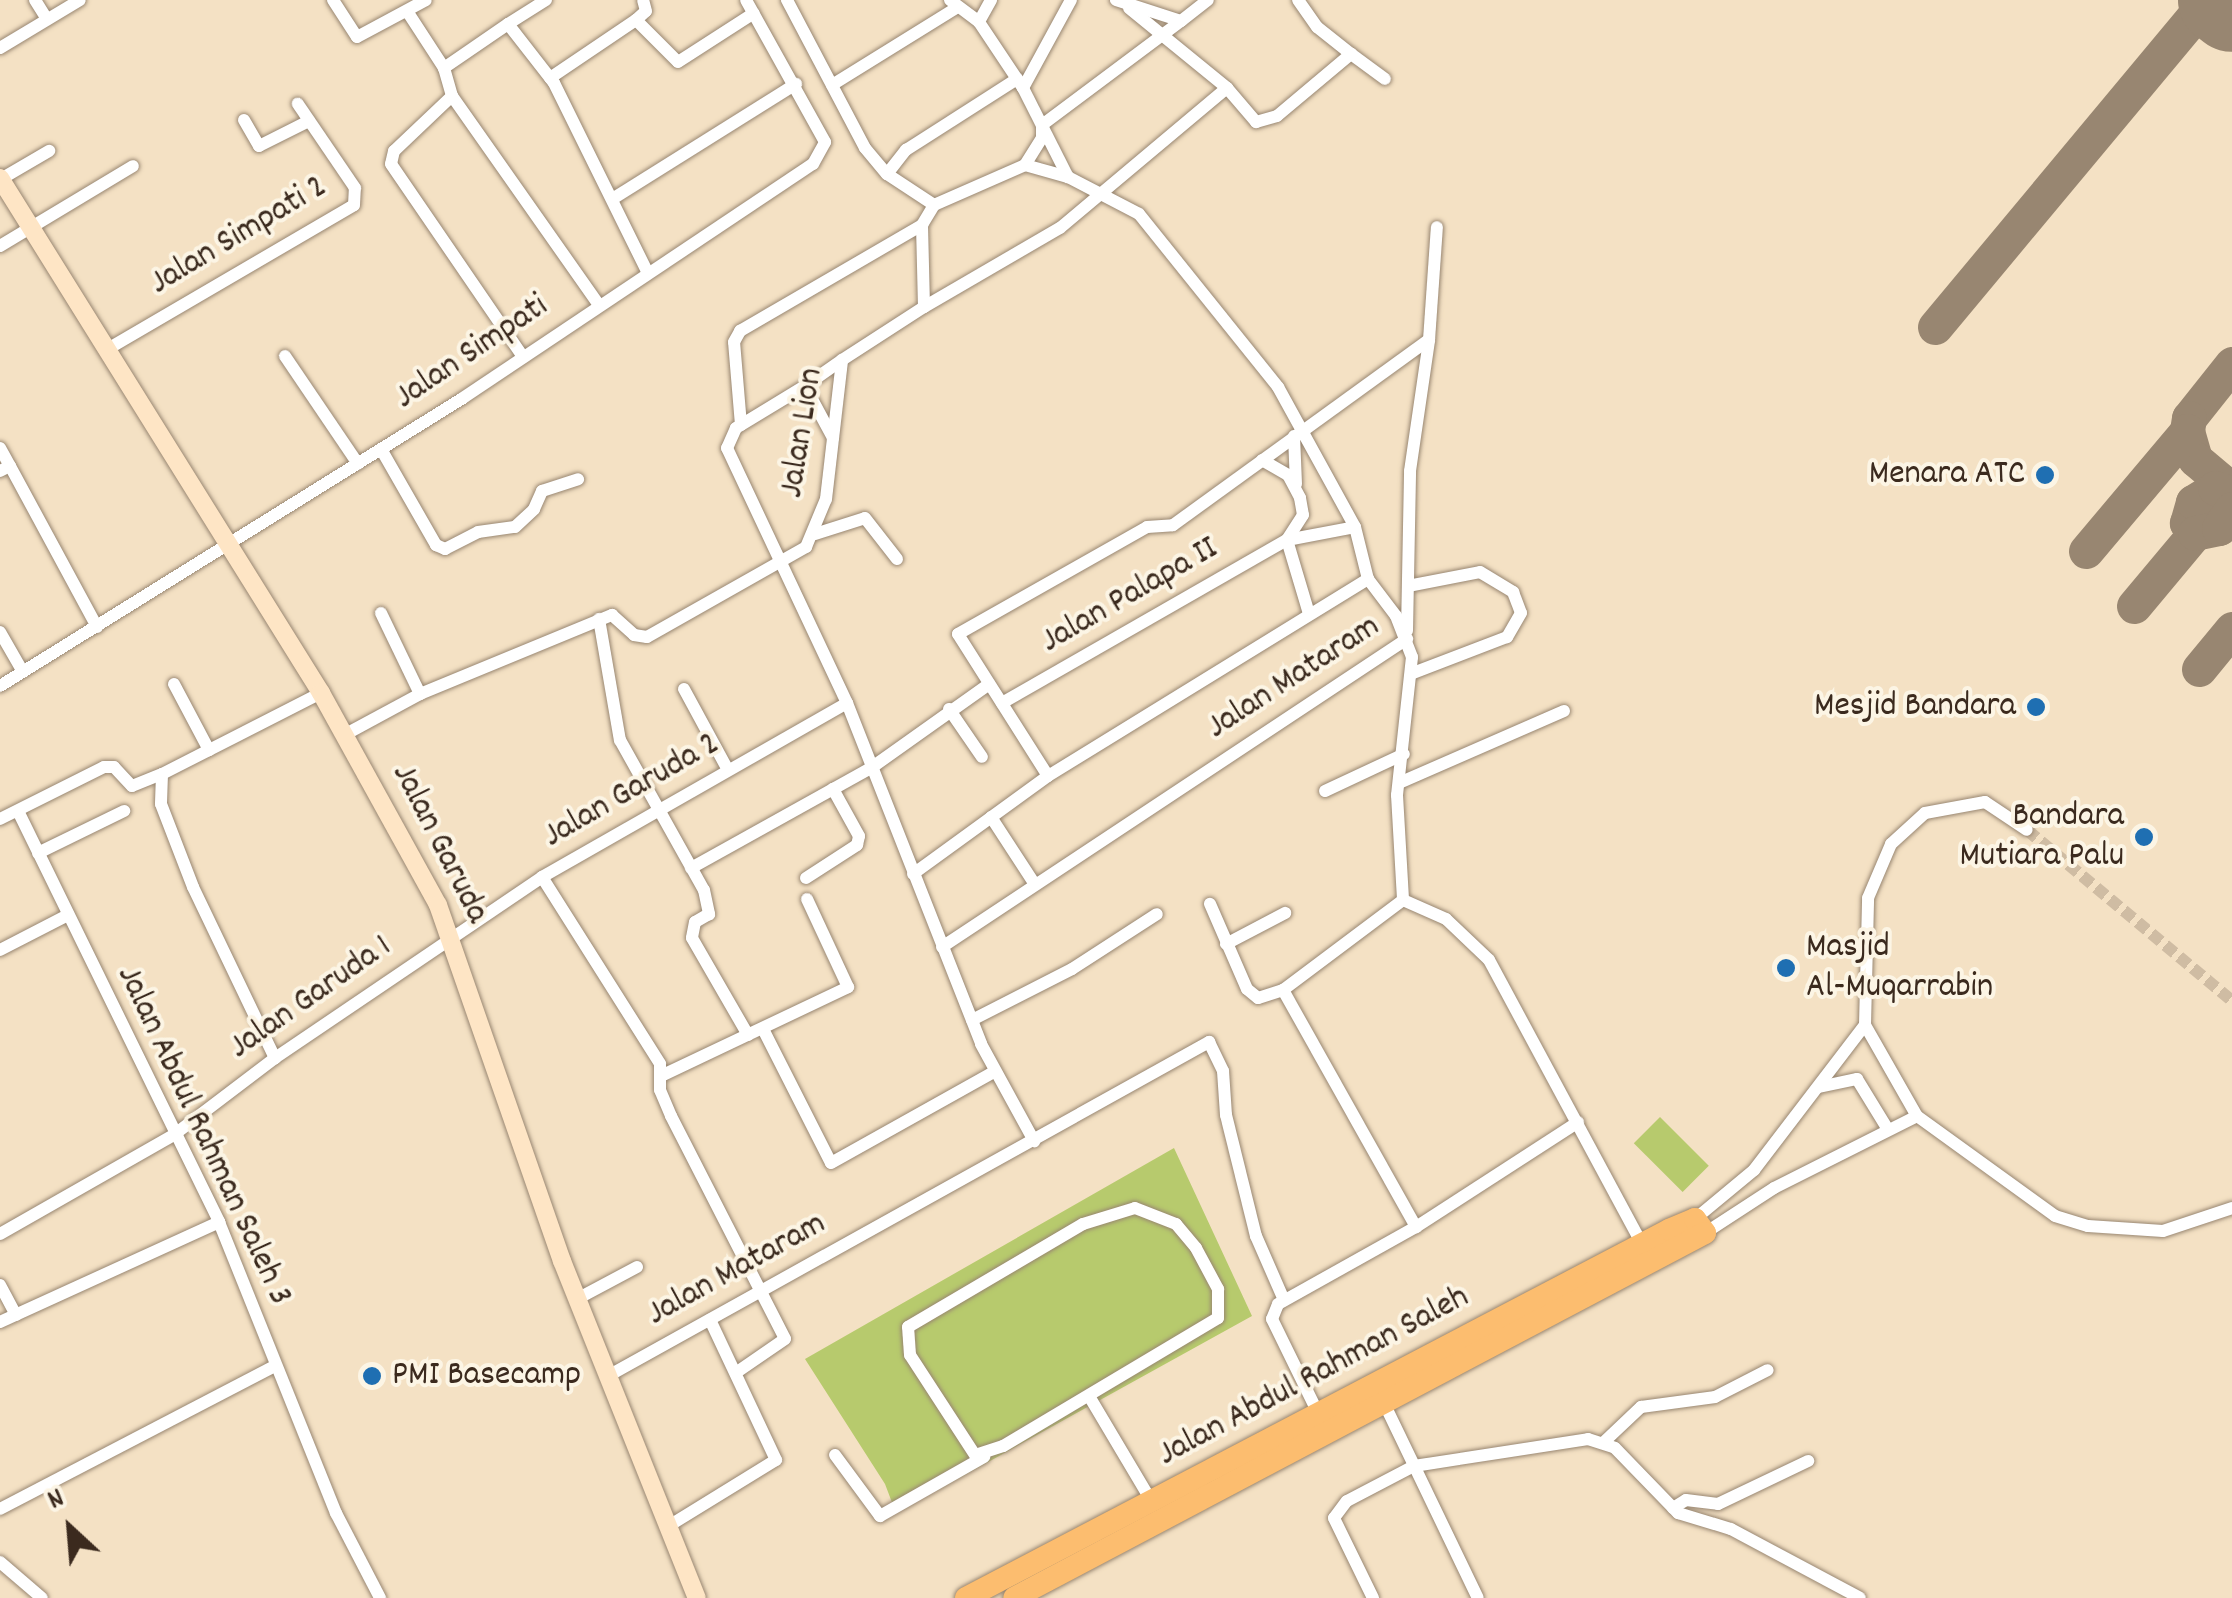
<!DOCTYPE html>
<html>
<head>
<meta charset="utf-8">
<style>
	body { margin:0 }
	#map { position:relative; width:2232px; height:1598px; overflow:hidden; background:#f4e1c4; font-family:Dekko,sans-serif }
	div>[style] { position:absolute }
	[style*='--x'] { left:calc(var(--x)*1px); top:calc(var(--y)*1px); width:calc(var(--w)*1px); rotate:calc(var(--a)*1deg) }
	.green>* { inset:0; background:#b7ca6d; transform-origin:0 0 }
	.taxiway>* { height:35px; margin:-17.5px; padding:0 17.5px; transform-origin:17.5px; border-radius:17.5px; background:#988671 }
	.runway>* { height:90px; margin:-45px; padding:0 45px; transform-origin:45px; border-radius:45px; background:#988671 }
	.street-tunnel>* { height:12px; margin-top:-6px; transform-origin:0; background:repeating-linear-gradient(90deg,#cfbca3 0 12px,transparent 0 18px) }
	.roads { filter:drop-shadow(0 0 2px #988671) drop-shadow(0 0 2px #988671) }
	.street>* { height:12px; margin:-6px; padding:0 6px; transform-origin:6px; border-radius:6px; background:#fff }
	.secondary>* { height:18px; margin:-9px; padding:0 9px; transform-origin:9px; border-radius:9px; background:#fee5c5 }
	.highway>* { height:22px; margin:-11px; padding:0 11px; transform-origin:11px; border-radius:11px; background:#fcbd6f }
	.dots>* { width:28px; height:28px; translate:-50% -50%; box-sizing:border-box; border:5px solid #fcf5e5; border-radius:50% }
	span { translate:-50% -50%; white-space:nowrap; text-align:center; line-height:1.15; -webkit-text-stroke:8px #fcf5e5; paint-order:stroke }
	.street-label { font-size:35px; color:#3b2a1e }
	.poi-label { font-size:35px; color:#3b2a1e }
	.right { translate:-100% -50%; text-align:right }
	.left { translate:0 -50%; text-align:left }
	.north { position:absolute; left:20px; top:1478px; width:100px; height:100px; -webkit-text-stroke:8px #fcf5e5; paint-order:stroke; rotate:334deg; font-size:28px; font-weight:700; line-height:40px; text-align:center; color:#3b2a1e }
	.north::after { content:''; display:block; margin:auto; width:35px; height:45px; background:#3b2a1e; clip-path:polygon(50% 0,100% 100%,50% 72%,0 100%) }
</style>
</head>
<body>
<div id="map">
	<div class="green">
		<div style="left:1660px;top:1117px;width:69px;height:37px;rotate:45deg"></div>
		<div style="clip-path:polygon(1174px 1148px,1252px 1316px,896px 1513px,885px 1484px,805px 1359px)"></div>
	</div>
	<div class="taxiway">
		<div style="--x:1935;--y:327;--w:425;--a:-50.2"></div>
		<div style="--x:2232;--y:364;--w:69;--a:128.5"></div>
		<div style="--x:2189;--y:418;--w:13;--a:99"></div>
		<div style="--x:2187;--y:431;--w:29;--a:74"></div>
		<div style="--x:2195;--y:459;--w:48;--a:40"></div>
		<div style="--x:2195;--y:533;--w:13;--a:-129"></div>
		<div style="--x:2187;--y:523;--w:22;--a:-74"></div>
		<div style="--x:2193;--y:502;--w:26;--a:-32"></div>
		<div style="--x:2215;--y:488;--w:18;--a:19"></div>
		<div style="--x:2086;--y:551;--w:157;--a:-49.9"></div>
		<div style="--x:2134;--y:606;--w:95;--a:-50.1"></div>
		<div style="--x:2195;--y:533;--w:25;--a:-12"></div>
		<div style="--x:2219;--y:528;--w:23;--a:-56"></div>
		<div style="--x:2199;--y:669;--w:52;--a:-50.5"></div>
	</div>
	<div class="runway">
		<div style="--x:2223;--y:0;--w:11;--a:38"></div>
	</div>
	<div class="street-tunnel">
		<div style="--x:2027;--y:830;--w:267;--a:39.8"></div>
	</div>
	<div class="roads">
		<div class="street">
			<div style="--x:35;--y:0;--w:22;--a:58"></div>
			<div style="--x:333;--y:0;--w:44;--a:57"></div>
			<div style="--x:357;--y:37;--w:78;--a:-28.2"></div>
			<div style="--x:546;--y:0;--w:45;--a:147.7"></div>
			<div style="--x:508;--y:24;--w:75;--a:52.1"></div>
			<div style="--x:554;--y:83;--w:212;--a:63.7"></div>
			<div style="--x:787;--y:0;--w:167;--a:62.2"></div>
			<div style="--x:865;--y:148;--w:34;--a:50"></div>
			<div style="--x:887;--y:174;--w:56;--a:33.4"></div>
			<div style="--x:950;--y:0;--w:36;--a:37"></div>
			<div style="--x:991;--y:0;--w:25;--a:119"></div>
			<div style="--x:979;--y:22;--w:79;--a:56.3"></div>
			<div style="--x:1023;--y:88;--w:100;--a:63.2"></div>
			<div style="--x:1116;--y:0;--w:68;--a:17.9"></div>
			<div style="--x:1181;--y:21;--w:34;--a:-38"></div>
			<div style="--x:1129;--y:8;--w:127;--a:39.2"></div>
			<div style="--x:407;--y:11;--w:68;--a:57"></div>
			<div style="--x:636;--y:20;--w:59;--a:45"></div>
			<div style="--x:678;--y:62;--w:90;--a:-32.8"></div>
			<div style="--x:508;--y:24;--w:78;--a:145.5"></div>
			<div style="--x:444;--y:68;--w:29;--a:74"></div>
			<div style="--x:452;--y:96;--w:80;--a:136.5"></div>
			<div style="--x:394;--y:151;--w:13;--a:103"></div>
			<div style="--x:391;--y:164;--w:234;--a:55.6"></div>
			<div style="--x:0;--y:48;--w:93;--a:-31"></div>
			<div style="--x:1351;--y:54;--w:42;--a:36.3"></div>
			<div style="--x:550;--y:78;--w:104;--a:-34"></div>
			<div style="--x:636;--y:20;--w:13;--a:-42"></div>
			<div style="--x:646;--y:11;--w:11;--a:-105"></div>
			<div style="--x:832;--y:85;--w:148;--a:-31.8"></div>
			<div style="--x:1023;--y:88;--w:100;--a:-61.4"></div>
			<div style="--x:452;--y:96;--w:254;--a:54.9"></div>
			<div style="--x:244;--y:120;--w:30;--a:60"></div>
			<div style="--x:259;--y:146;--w:56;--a:-26.6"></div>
			<div style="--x:1042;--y:125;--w:174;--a:-36.8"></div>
			<div style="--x:1025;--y:165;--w:45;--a:15.6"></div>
			<div style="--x:1068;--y:177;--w:80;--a:27.5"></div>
			<div style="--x:1139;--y:214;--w:222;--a:51.2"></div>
			<div style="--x:1278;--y:387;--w:160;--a:61.2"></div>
			<div style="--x:887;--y:174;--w:31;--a:-52"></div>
			<div style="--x:906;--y:150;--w:132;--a:-32.6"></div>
			<div style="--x:1;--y:179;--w:56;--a:-30.3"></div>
			<div style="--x:614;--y:198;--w:215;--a:-32.1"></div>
			<div style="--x:0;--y:246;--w:155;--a:-31"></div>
			<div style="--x:924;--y:307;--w:157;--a:-30.2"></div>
			<div style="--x:1060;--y:228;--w:218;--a:-40"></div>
			<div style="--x:1227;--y:88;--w:45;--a:49.5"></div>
			<div style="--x:1256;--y:122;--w:22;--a:-16"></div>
			<div style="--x:1277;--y:116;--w:97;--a:-40"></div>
			<div style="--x:1351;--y:54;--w:43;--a:-141.5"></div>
			<div style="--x:1317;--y:27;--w:33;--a:-125"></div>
			<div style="--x:106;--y:350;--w:287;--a:-30.3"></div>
			<div style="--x:354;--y:205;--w:17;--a:-87"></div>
			<div style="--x:355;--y:188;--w:102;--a:-124.2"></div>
			<div style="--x:285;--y:356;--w:130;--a:55.9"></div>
			<div style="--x:805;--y:386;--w:45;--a:-35.1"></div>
			<div style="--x:741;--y:425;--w:83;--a:-94.8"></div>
			<div style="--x:734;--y:342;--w:13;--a:-61"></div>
			<div style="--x:740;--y:331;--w:211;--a:-30.2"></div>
			<div style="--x:1294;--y:436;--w:48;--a:87.6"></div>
			<div style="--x:833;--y:438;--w:59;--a:-118.3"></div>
			<div style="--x:805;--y:386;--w:81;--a:148.7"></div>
			<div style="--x:736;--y:428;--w:22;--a:114"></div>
			<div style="--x:727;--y:448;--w:282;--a:64.8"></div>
			<div style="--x:847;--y:703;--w:366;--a:68.5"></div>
			<div style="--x:981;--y:1044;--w:111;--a:61.3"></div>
			<div style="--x:0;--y:448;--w:21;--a:61"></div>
			<div style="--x:381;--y:449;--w:111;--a:60.2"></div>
			<div style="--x:436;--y:545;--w:10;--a:24"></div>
			<div style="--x:445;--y:549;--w:37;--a:-27"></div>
			<div style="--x:478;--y:532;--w:37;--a:-8"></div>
			<div style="--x:515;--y:527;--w:26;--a:-43"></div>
			<div style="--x:534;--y:509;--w:20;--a:-66"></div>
			<div style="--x:542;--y:491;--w:38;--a:-18"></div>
			<div style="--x:1262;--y:460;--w:30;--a:30"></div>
			<div style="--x:1288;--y:475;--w:26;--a:62"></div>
			<div style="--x:1300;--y:498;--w:17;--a:80"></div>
			<div style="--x:1303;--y:515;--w:30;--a:123"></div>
			<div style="--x:1287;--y:540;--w:77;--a:73.4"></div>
			<div style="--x:0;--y:471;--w:11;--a:-27"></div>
			<div style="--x:10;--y:466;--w:183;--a:61.6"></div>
			<div style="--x:815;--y:534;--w:52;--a:-17.7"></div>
			<div style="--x:865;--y:518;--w:52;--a:52"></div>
			<div style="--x:1408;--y:586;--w:73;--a:-11"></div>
			<div style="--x:1480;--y:572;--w:39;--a:31"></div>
			<div style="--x:1513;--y:592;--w:22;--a:69"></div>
			<div style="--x:1521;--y:613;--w:28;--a:120"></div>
			<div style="--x:1507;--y:637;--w:101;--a:159"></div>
			<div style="--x:381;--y:613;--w:90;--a:64.3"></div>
			<div style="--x:599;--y:619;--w:123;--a:80.2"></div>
			<div style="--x:620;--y:740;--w:172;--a:60.8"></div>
			<div style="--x:704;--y:890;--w:25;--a:78"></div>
			<div style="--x:709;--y:914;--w:16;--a:150"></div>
			<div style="--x:695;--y:922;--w:16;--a:101"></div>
			<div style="--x:692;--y:938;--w:112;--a:60"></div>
			<div style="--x:1407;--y:631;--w:160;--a:-88.9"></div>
			<div style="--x:1410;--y:471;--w:132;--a:-81.7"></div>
			<div style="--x:0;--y:632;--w:46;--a:60.1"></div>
			<div style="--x:174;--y:684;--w:75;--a:62.1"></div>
			<div style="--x:0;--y:686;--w:545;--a:-31.88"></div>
			<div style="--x:463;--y:398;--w:421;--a:-33.8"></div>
			<div style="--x:813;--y:164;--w:25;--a:-61"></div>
			<div style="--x:825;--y:142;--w:162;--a:-119.1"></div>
			<div style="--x:684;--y:689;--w:92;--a:61.5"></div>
			<div style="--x:1002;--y:703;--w:328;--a:-29.8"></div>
			<div style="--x:1287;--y:540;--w:69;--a:-10.8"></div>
			<div style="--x:1355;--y:527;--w:54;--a:76"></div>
			<div style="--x:1368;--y:579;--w:46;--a:52.9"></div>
			<div style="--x:1396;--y:616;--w:44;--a:68.7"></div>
			<div style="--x:1412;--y:657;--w:139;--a:96.2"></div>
			<div style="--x:1397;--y:795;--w:105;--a:86.7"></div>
			<div style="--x:1403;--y:900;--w:150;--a:143.1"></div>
			<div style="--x:1283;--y:990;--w:26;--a:162"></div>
			<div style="--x:1258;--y:998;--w:14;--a:-141"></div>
			<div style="--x:1247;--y:989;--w:93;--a:-113.5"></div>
			<div style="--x:949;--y:709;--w:58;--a:55.5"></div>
			<div style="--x:346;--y:734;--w:84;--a:-28.4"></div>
			<div style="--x:420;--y:694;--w:208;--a:-22.4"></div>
			<div style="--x:612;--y:615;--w:30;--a:42"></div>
			<div style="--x:634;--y:635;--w:13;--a:9"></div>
			<div style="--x:647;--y:637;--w:183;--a:-29.5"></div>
			<div style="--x:806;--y:547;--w:52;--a:-67.4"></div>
			<div style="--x:826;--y:499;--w:140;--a:-83.4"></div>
			<div style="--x:842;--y:360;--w:98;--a:-32.9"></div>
			<div style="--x:924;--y:307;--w:82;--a:-91.4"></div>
			<div style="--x:922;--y:225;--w:23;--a:-59"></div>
			<div style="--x:934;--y:205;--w:99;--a:-23.7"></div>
			<div style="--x:1025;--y:165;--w:32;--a:-58"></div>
			<div style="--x:1042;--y:138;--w:13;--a:-90"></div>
			<div style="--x:162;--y:774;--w:30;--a:92"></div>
			<div style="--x:161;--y:804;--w:89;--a:68.9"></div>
			<div style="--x:193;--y:887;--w:190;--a:64.4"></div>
			<div style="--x:1048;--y:776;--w:168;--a:-122.4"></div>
			<div style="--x:958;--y:634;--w:217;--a:-29.5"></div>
			<div style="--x:1147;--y:527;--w:26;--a:-4"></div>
			<div style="--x:1173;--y:525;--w:316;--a:-35.9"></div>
			<div style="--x:1429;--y:340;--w:113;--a:-86"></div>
			<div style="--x:1399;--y:783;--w:180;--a:-23.6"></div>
			<div style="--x:1325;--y:791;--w:87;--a:-25.1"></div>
			<div style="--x:18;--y:811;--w:458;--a:63.9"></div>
			<div style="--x:219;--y:1222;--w:314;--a:68.1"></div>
			<div style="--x:336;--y:1513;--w:96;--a:62.6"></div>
			<div style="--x:991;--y:817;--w:79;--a:56.9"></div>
			<div style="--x:0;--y:819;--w:116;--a:-26.6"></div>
			<div style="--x:104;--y:767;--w:10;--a:0"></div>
			<div style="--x:114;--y:767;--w:26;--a:47"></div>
			<div style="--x:132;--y:786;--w:32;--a:-22"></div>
			<div style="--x:162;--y:774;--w:178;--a:-27"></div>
			<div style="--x:38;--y:853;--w:96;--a:-26"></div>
			<div style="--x:691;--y:868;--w:206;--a:-29.1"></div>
			<div style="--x:871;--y:768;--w:145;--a:-35.4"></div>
			<div style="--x:913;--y:874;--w:167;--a:-36"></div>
			<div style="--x:1048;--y:776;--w:376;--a:-31.6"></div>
			<div style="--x:542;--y:877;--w:221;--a:57.7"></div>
			<div style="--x:660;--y:1064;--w:26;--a:90"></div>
			<div style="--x:660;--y:1090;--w:28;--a:67"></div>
			<div style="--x:671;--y:1116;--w:250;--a:62.9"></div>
			<div style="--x:785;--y:1339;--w:58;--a:145.5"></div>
			<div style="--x:806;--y:878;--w:61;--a:-32.9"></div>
			<div style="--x:857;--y:845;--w:9;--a:-77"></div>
			<div style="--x:859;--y:836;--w:54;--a:-119"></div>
			<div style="--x:1403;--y:900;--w:47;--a:23.8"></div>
			<div style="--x:1446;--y:919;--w:59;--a:43.6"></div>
			<div style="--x:1489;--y:960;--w:323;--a:61.7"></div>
			<div style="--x:1226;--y:944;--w:67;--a:-27.7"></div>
			<div style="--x:942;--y:947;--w:558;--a:-33.52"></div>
			<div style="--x:0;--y:950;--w:74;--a:-27.3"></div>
			<div style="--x:1283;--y:990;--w:272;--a:60.7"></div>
			<div style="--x:972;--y:1020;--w:112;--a:-27"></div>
			<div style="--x:1072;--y:969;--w:101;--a:-32.9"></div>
			<div style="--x:1865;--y:1025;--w:105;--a:60.3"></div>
			<div style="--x:763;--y:1029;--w:150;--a:63.1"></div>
			<div style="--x:831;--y:1163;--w:187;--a:-29.2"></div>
			<div style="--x:663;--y:1075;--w:205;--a:-25.4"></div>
			<div style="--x:848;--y:987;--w:97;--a:-115"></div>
			<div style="--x:1819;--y:1087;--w:39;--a:-12"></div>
			<div style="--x:1857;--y:1079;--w:57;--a:58.5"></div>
			<div style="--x:1135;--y:1208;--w:44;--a:21.3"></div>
			<div style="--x:1176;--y:1224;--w:31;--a:50"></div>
			<div style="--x:1196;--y:1248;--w:47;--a:61.8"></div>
			<div style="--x:1218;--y:1289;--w:29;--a:90"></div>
			<div style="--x:1218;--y:1318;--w:250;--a:149.2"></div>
			<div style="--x:1003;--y:1446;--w:29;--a:162"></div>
			<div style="--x:975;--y:1455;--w:119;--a:-123"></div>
			<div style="--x:910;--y:1355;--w:28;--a:-94"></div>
			<div style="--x:908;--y:1327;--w:203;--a:-30.5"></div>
			<div style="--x:1083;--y:1224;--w:54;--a:-17.1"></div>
			<div style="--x:1695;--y:1219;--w:77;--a:-39.7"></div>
			<div style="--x:1754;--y:1170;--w:183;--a:-52.6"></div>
			<div style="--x:1865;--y:1025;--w:127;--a:-88.6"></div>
			<div style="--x:1868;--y:898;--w:59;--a:-66.9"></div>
			<div style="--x:1891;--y:844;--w:46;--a:-42.4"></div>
			<div style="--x:1925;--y:813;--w:61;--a:-10.4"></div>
			<div style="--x:1985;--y:802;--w:50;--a:33.7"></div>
			<div style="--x:1705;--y:1233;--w:82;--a:-33.1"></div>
			<div style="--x:1774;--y:1188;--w:160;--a:-26.7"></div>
			<div style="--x:1917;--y:1116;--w:170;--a:35.9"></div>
			<div style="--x:2055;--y:1216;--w:34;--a:17"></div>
			<div style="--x:2088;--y:1226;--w:75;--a:3.8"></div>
			<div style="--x:2163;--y:1231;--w:73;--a:-18.4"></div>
			<div style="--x:0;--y:1234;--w:202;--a:-29.7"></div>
			<div style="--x:175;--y:1134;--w:126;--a:-37.2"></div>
			<div style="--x:275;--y:1058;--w:323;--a:-34.1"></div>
			<div style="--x:542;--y:877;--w:351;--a:-29.7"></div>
			<div style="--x:0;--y:1285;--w:34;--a:62"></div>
			<div style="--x:577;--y:1299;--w:68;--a:-28.1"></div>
			<div style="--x:0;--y:1322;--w:241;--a:-24.5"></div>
			<div style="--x:608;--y:1376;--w:688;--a:-29.06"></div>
			<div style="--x:1209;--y:1042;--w:32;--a:64"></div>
			<div style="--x:1223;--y:1071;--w:44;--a:86.1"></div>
			<div style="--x:1226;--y:1115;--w:125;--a:76.1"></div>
			<div style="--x:1256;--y:1236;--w:70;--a:66.4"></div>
			<div style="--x:1089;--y:1396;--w:123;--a:59.3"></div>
			<div style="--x:1384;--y:1403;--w:216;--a:64.3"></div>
			<div style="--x:1319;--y:1415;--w:107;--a:-116.1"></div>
			<div style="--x:1272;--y:1319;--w:16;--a:-68"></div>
			<div style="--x:1278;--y:1304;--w:158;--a:-29.2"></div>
			<div style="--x:1416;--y:1227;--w:193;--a:-32.9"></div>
			<div style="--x:1605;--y:1441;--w:50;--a:-43.4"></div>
			<div style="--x:1641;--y:1407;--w:75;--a:-7.7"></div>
			<div style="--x:1715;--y:1397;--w:59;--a:-27"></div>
			<div style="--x:835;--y:1455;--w:76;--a:53.6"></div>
			<div style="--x:880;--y:1516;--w:120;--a:-29.6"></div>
			<div style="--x:1673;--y:1508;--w:15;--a:-32"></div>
			<div style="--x:1686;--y:1500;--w:32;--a:7"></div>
			<div style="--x:1718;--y:1504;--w:100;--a:-25.5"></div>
			<div style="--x:0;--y:1509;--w:310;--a:-27.5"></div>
			<div style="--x:667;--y:1527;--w:128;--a:-31.6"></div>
			<div style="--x:776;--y:1460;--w:155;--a:-115.2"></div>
			<div style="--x:0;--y:1562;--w:55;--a:40.6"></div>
			<div style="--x:1373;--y:1598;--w:89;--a:-116"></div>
			<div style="--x:1334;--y:1518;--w:21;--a:-53"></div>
			<div style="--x:1347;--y:1501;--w:76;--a:-27.6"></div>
			<div style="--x:1414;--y:1466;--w:176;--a:-8.8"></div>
			<div style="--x:1588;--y:1439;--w:28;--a:18"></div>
			<div style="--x:1615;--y:1448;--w:91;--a:45.9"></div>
			<div style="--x:1678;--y:1513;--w:55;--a:16.8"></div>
			<div style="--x:1731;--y:1529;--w:146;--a:28.1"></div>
		</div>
		<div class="secondary">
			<div style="--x:0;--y:178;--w:607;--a:58.06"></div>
			<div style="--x:321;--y:693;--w:242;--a:61.1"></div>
			<div style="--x:438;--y:905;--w:377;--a:70.8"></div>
			<div style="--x:562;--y:1261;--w:363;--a:68.2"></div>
		</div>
		<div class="highway">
			<div style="--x:966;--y:1598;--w:793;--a:-27.63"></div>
			<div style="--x:1669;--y:1230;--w:28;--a:-23"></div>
			<div style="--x:1695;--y:1219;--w:17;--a:54"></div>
			<div style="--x:1705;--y:1233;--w:781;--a:152.16"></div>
		</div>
	</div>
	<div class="dots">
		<div style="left:2045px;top:475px;background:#1f6fb2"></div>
		<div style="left:2036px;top:707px;background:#1f6fb2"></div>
		<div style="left:2144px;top:837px;background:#1f6fb2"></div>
		<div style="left:1786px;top:968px;background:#1f6fb2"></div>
		<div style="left:372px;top:1376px;background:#1f6fb2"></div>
	</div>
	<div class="street-label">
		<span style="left:239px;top:236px;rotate:-31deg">Jalan Simpati 2</span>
		<span style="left:472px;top:353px;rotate:-34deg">Jalan Simpati</span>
		<span style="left:803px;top:433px;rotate:-81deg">Jalan Lion</span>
		<span style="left:1130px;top:596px;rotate:-30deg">Jalan Palapa II</span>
		<span style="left:1294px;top:678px;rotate:-33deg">Jalan Mataram</span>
		<span style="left:632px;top:791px;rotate:-30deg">Jalan Garuda 2</span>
		<span style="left:439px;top:844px;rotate:63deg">Jalan Garuda</span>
		<span style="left:311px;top:998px;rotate:-35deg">Jalan Garuda 1</span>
		<span style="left:203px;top:1136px;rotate:65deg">Jalan Abdul Rahman Saleh 3</span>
		<span style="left:737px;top:1270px;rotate:-29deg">Jalan Mataram</span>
		<span style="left:1314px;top:1377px;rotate:-28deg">Jalan Abdul Rahman Saleh</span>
	</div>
	<div class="poi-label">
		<span class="right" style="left:2025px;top:475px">Menara ATC</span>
		<span class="right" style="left:2016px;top:707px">Mesjid Bandara</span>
		<span class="right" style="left:2124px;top:837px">Bandara<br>Mutiara Palu</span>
		<span class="left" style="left:1806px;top:968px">Masjid<br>Al-Muqarrabin</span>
		<span class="left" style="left:392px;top:1376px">PMI Basecamp</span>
	</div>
	<div class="north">N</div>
</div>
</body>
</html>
